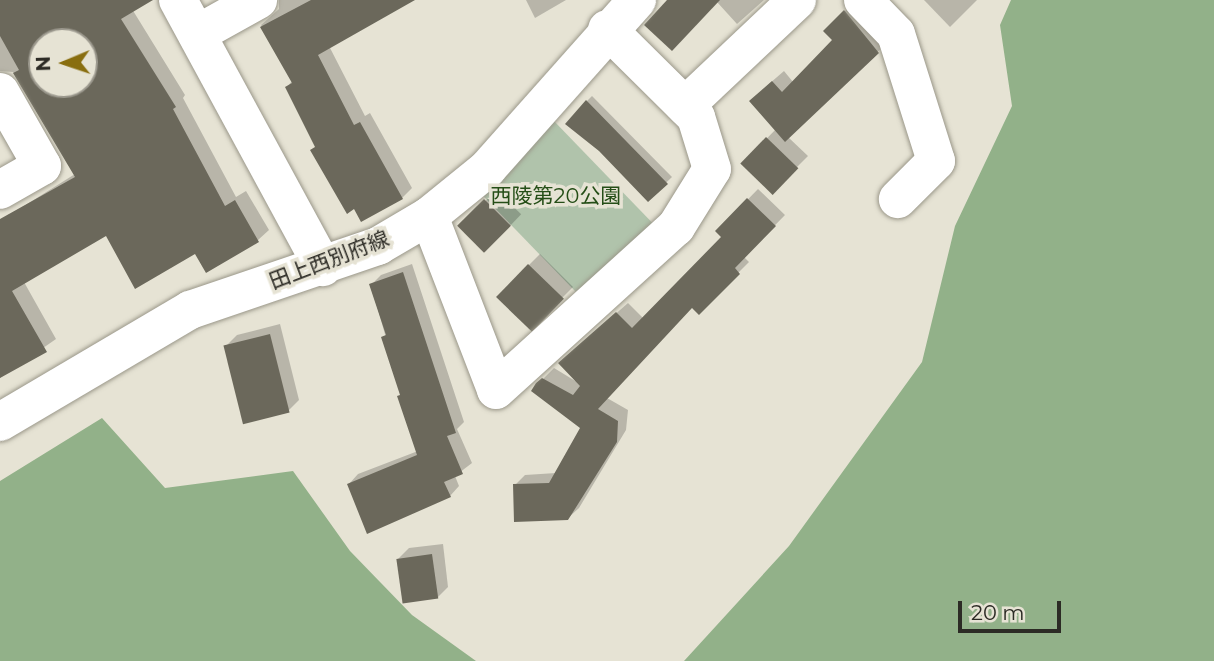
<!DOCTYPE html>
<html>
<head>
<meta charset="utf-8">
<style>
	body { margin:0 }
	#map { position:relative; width:1214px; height:661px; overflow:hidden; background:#e6e3d4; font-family:Montserrat,"Noto Sans JP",sans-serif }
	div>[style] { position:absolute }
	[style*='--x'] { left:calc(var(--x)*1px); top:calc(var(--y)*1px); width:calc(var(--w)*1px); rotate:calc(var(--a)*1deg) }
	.green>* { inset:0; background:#b0c3ab; transform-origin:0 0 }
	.forest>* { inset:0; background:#92b189 }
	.shadow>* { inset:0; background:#0003; transform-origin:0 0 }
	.building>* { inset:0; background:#6b685b; transform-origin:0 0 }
	.roads { filter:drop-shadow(0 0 2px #9a9789) drop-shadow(0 0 2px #9a9789) }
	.minor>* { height:38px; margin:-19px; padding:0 19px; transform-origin:19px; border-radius:19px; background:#fff }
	span { translate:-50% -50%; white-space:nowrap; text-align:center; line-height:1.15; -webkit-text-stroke:7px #e6e3d4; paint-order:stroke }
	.park-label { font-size:21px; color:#254e17 }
	.street-label { font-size:21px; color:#2c2b25 }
	.north { position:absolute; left:28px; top:28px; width:70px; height:70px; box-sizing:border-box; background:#e6e3d4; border:2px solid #9c998e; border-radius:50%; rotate:268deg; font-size:19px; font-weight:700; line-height:28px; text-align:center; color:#2c2b25 }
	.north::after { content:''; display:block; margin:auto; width:24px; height:32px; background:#896e0f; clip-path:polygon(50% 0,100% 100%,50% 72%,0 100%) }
	.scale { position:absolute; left:958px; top:601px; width:103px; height:32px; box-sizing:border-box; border:4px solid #2c2b25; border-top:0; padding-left:9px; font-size:21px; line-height:24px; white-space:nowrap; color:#2c2b25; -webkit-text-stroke:5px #e6e3d4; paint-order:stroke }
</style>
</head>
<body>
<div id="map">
	<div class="green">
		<div style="left:553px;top:120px;width:146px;height:103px;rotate:46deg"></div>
	</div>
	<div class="forest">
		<div style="clip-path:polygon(1011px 0,1214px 0,1214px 661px,684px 661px,789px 546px,922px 362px,955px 226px,1012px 106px,1000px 25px)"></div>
		<div style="clip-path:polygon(102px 418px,165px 488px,293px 471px,350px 551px,412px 615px,476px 661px,0 661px,0 481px)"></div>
	</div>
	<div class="shadow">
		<div style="clip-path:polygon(evenodd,0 0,137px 0,132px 9px,185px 95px,183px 98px,236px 197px,246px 191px,269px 230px,258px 240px,196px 252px,106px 234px,24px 282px,56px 339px,0 378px,0 221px,75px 174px,13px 72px,0 71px,0 0,42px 42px,84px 42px,84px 84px,42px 84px,42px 42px)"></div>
		<div style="clip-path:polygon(279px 0,413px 0,329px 46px,365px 116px,370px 113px,412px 188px,402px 198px,317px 146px,287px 87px,293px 80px,261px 25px,279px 9px)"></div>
		<div style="clip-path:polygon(526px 0,566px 0,535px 18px)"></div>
		<div style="clip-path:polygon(672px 0,764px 0,737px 24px,717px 2px)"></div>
		<div style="clip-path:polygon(856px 0,889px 41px,788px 137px,808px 156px,772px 192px,743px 163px,776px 129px,762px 90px,784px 71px,793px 82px,835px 40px,825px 31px)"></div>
		<div style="clip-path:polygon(924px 0,977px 0,950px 27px)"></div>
		<div style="clip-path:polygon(592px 96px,672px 177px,648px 200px,600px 149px,587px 101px)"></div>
		<div style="clip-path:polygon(758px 189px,785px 215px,744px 257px,749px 262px,699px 312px,693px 306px,607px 398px,628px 410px,626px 430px,579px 508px,568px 518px,515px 485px,525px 475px,556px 473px,582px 428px,543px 379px,554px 368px,577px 382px,571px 353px,628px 303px,644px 319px,724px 237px,717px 231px)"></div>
		<div style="left:496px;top:190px;width:35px;height:52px;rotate:44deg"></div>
		<div style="clip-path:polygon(540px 254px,573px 287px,562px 298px,498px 296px)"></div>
		<div style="clip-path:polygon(412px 264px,464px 422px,457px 429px,472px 463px,455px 476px,459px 486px,450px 496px,349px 484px,358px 474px,418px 451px,371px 285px,381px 275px)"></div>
		<div style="clip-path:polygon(280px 324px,299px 400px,288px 411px,226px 346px,237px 335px)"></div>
		<div style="clip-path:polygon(443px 544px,448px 587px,437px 598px,398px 559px,409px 548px)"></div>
	</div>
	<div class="building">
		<div style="clip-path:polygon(evenodd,0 0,153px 0,121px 19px,176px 107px,173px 109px,225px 206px,235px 200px,259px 242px,206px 273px,195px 254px,135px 289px,106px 236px,12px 291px,47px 352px,0 378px,0 219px,75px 177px,13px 73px,19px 70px,0 36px,0 0,42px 42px,84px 42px,84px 84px,42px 84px,42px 42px)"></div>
		<div style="clip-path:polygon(311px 0,415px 0,318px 55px,354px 125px,360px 122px,403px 199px,361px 222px,354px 209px,347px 214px,310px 150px,315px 147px,285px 87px,292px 83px,260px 27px)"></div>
		<div style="clip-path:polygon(667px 0,720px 0,672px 51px,644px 25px)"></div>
		<div style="clip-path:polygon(844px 10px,879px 53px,785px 142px,749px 101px,772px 81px,782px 92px,832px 40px,823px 31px)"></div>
		<div style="clip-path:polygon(586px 100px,668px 184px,648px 202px,599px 151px,565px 124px)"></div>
		<div style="left:766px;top:137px;width:45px;height:37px;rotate:44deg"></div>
		<div style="clip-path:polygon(747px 198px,776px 226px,735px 268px,740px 274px,699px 315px,692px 308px,598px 409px,618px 421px,617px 442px,568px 520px,514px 522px,513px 484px,549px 483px,580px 428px,531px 391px,536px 383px,542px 378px,573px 395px,580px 386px,558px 363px,616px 312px,632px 328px,721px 237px,715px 231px)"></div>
		<div style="left:484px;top:199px;width:38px;height:38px;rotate:45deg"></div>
		<div style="left:528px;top:264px;width:50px;height:46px;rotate:44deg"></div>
		<div style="clip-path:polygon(403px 272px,456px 433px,447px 436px,463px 474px,444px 482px,451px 497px,367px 534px,347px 484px,417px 455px,397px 396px,400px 395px,381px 337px,386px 335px,369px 284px)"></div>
		<div style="left:270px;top:334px;width:81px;height:48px;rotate:76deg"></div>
		<div style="left:432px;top:554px;width:45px;height:36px;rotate:82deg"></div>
	</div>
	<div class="roads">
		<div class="minor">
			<div style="--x:178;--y:0;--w:304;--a:61.5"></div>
			<div style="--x:863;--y:0;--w:47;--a:45.9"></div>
			<div style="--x:896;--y:34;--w:133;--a:72.5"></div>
			<div style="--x:936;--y:161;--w:54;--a:135"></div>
			<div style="--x:197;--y:34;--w:70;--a:-29.1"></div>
			<div style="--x:0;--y:92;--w:85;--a:60.4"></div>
			<div style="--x:42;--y:166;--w:48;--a:150.3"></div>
			<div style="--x:685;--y:106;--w:154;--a:-43.4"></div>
			<div style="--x:429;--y:216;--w:186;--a:68.9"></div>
			<div style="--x:496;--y:390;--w:243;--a:-42.2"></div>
			<div style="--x:676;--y:227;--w:68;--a:-58.2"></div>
			<div style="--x:712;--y:169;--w:54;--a:-107.1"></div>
			<div style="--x:696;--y:117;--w:125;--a:-135.3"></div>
			<div style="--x:0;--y:422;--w:221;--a:-30.5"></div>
			<div style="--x:190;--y:310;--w:199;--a:-18.8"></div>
			<div style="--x:378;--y:246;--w:59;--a:-30.5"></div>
			<div style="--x:429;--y:216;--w:75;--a:-39"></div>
			<div style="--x:487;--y:169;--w:226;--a:-48.4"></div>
		</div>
	</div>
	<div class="park-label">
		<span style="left:556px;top:196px">西陵第20公園</span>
	</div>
	<div class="street-label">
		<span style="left:329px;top:260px;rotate:-21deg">田上西別府線</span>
	</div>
	<div class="north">N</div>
	<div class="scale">20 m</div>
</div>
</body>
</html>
